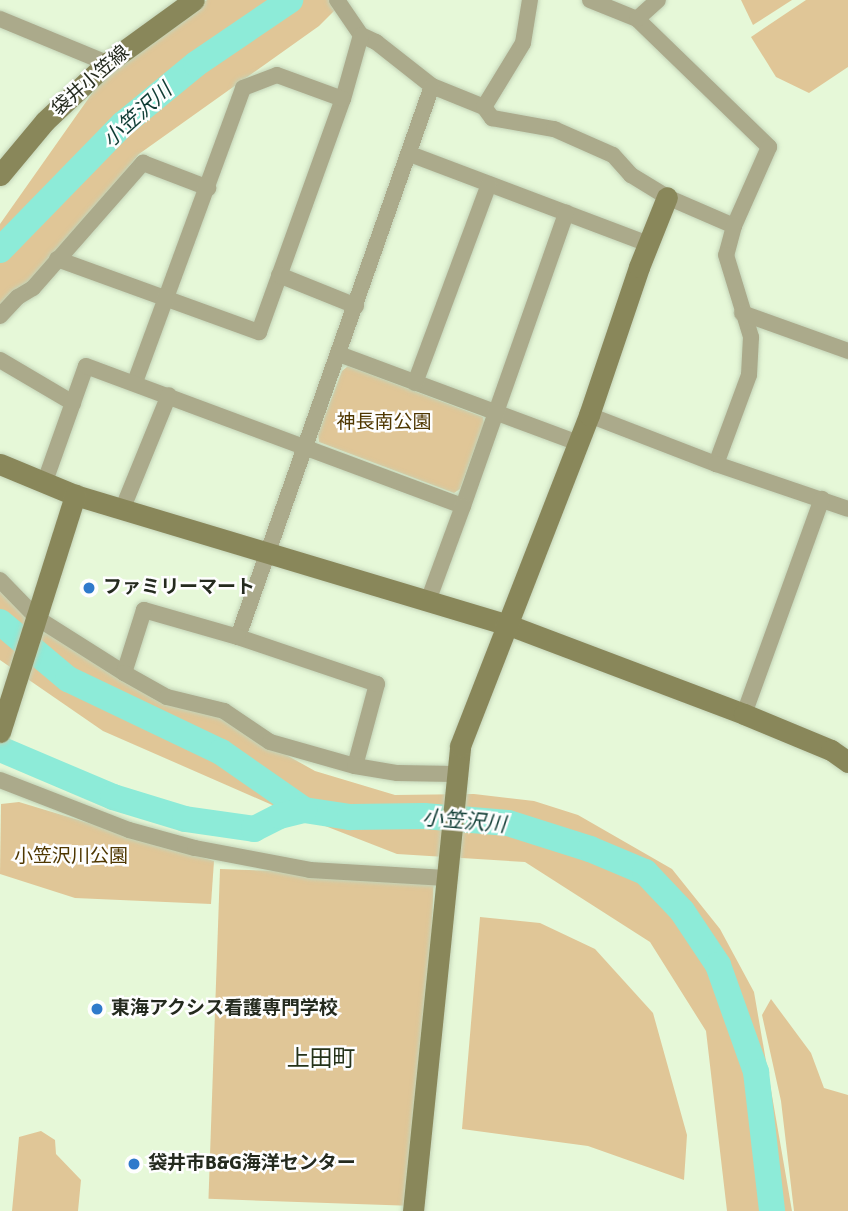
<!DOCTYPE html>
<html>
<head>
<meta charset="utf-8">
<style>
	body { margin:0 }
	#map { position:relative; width:848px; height:1211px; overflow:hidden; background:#e6f8d8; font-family:Signika,"Noto Sans JP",sans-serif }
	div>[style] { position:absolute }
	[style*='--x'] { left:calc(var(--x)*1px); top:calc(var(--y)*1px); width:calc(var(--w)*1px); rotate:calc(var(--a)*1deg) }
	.green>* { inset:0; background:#e0c697; transform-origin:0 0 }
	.river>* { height:26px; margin:-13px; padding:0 13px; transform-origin:13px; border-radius:13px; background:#8debd8 }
	.roads { filter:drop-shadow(0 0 2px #c3d3b7) drop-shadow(0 0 2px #c3d3b7) }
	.street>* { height:16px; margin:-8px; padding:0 8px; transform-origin:8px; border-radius:8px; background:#abaa8b }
	.secondary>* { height:21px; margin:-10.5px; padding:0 10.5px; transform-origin:10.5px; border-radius:10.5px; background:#89875a }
	.dots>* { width:19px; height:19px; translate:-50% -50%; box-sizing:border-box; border:4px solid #fefefe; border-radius:50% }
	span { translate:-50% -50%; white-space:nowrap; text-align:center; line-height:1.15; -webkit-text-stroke:5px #fefefe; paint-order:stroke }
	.street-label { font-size:19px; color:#242a1e }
	.park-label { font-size:19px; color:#4f3700 }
	.poi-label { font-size:19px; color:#242a1e; font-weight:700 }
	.left { translate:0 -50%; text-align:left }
	.water-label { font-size:21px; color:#103d35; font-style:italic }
	.quarter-label { font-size:23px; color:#253219 }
</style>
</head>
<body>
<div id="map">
	<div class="green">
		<div style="clip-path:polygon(207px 0,345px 0,319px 26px,139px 154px,29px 290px,0 319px,0 224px,112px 65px)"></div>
		<div style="clip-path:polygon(741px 0,792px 0,753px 25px)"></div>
		<div style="clip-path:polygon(806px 0,848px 0,848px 67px,809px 93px,776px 77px,751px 37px)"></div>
		<div style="clip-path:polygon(348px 366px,483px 417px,484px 423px,460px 489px,454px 493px,319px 442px,318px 434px,342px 371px)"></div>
		<div style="clip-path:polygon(0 576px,78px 646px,164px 695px,222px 719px,315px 771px,395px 795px,474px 794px,534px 801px,578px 815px,672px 869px,720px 929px,754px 992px,792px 1211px,727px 1211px,706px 1031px,650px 942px,525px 862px,397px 854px,279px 808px,103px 731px,0 660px)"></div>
		<div style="clip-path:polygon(19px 802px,214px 861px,211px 904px,75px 898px,0 874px,1px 804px)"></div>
		<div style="left:220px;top:869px;width:214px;height:330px;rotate:2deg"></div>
		<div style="clip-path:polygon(480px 917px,540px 923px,595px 949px,653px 1013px,687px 1135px,684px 1180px,588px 1146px,462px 1129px)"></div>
		<div style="clip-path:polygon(771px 999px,811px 1053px,824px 1088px,848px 1095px,848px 1211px,794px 1211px,781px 1101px,762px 1015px)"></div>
		<div style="clip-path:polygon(41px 1131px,55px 1140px,56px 1154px,81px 1180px,78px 1211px,12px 1211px,19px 1137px)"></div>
	</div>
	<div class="river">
		<div style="--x:0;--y:250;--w:176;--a:-45.7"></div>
		<div style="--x:123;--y:124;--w:94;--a:-39.4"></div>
		<div style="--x:196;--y:64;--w:114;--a:-34.2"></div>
		<div style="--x:0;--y:622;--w:89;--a:40"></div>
		<div style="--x:68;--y:679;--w:170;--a:25.5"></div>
		<div style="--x:221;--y:752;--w:101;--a:34.9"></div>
		<div style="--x:304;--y:810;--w:47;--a:8.7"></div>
		<div style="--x:350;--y:817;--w:74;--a:-0.8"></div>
		<div style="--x:424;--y:816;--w:84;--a:4.8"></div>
		<div style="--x:508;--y:823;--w:86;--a:17.6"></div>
		<div style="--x:590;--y:849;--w:60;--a:22.7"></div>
		<div style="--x:645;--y:872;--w:54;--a:46.5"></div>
		<div style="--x:682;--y:911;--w:65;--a:56.3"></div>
		<div style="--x:718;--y:965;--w:114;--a:70.4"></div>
		<div style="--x:756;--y:1072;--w:140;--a:83.4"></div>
		<div style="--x:0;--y:749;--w:123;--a:23"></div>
		<div style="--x:113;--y:797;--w:75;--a:17"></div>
		<div style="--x:185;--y:819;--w:70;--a:8.2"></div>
		<div style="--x:254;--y:829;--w:29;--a:-27"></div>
		<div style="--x:280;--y:816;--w:25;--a:-14"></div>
	</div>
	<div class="roads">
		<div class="street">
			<div style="--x:337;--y:0;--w:42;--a:55.6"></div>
			<div style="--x:361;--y:35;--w:17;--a:25"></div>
			<div style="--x:376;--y:42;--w:71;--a:38.2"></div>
			<div style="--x:432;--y:86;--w:56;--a:22"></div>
			<div style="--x:484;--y:107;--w:14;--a:54"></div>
			<div style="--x:492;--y:118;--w:63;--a:10.1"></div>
			<div style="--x:554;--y:129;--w:64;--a:23.8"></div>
			<div style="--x:613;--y:155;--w:27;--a:48"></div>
			<div style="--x:631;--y:175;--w:42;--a:31.4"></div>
			<div style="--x:667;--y:197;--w:73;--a:23.4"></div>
			<div style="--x:590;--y:0;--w:51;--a:22"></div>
			<div style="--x:637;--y:19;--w:184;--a:44.1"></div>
			<div style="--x:769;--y:147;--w:86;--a:113.9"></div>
			<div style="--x:734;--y:226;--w:30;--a:105"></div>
			<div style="--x:726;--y:255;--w:86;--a:73"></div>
			<div style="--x:751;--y:337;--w:38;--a:93"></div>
			<div style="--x:749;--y:375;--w:95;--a:110.3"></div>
			<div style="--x:0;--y:19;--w:116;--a:22.4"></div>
			<div style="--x:637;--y:19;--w:28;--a:-42"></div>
			<div style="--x:484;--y:107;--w:75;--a:-58.6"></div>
			<div style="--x:523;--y:43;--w:44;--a:-80.8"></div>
			<div style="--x:410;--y:154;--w:254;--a:20.7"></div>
			<div style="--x:57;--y:259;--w:215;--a:19.9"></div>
			<div style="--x:259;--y:332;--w:248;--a:-70.2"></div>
			<div style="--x:343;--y:99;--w:66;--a:-74.3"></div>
			<div style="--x:279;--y:275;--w:83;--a:21.9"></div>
			<div style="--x:742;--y:313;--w:113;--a:19.7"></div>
			<div style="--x:0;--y:316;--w:26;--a:-47"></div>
			<div style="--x:18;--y:297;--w:17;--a:-31"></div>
			<div style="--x:33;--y:288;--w:167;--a:-48.7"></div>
			<div style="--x:143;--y:163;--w:70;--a:21"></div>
			<div style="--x:339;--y:354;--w:255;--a:20.4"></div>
			<div style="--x:0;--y:360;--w:85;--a:30.5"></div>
			<div style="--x:135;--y:382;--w:313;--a:-69.8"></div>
			<div style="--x:243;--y:88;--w:36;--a:-21"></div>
			<div style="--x:277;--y:75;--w:70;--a:20"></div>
			<div style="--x:415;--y:383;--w:212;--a:-69.6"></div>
			<div style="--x:589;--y:415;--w:136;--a:21.1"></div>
			<div style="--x:716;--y:464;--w:139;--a:18.8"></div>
			<div style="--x:44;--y:484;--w:125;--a:-70.4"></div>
			<div style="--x:86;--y:366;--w:402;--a:20.4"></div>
			<div style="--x:463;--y:506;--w:311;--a:-70.6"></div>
			<div style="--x:122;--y:510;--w:124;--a:-67.8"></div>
			<div style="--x:0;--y:580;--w:53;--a:45.8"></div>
			<div style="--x:37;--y:618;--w:103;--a:32.3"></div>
			<div style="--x:428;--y:601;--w:101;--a:-69.8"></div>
			<div style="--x:238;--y:637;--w:584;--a:-70.6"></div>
			<div style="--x:744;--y:714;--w:229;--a:-70.1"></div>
			<div style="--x:355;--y:766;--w:85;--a:-75"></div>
			<div style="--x:377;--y:684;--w:147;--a:-161.3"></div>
			<div style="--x:238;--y:637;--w:98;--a:-164"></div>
			<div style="--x:144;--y:610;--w:66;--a:107.6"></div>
			<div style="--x:124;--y:673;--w:49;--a:29.2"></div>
			<div style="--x:167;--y:697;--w:59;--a:13.8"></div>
			<div style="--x:224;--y:711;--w:55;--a:34"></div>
			<div style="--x:270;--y:742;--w:88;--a:15.8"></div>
			<div style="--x:355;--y:766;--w:43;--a:9.5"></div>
			<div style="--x:397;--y:773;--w:59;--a:1"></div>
			<div style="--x:0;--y:780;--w:138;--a:21.2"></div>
			<div style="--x:129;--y:830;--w:68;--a:15.3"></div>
			<div style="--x:195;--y:848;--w:117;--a:10.8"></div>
			<div style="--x:310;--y:870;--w:136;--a:3.4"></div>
		</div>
		<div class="secondary">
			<div style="--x:0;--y:175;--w:70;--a:-50.2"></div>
			<div style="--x:45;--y:121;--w:85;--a:-43.1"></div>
			<div style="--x:107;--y:63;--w:107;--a:-35.9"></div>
			<div style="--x:0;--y:464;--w:81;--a:22.5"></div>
			<div style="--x:75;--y:495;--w:450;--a:16.7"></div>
			<div style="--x:506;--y:624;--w:254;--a:20.7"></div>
			<div style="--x:744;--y:714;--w:94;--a:22.5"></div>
			<div style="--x:831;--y:750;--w:21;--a:35"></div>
			<div style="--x:0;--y:732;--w:249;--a:-72.4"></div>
			<div style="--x:413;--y:1211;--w:467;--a:-84.2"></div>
			<div style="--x:460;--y:746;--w:355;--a:-68.7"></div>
			<div style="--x:589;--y:415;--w:156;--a:-71.3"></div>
			<div style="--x:639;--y:267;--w:75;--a:-68.2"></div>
		</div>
	</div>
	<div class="dots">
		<div style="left:89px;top:588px;background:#2f7acb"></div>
		<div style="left:97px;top:1009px;background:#2f7acb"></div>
		<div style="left:134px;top:1164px;background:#2f7acb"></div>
	</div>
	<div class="street-label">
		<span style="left:91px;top:81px;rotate:-41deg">袋井小笠線</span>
	</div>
	<div class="park-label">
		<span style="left:384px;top:423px">神長南公園</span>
		<span style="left:71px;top:857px">小笠沢川公園</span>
	</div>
	<div class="poi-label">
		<span class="left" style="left:103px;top:588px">ファミリーマート</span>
		<span class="left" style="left:111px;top:1009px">東海アクシス看護専門学校</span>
		<span class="left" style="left:148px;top:1164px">袋井市B&amp;G海洋センター</span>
	</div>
	<div class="water-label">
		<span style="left:137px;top:115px;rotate:-42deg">小笠沢川</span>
		<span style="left:464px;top:821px;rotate:5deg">小笠沢川</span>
	</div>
	<div class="quarter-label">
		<span style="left:321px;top:1059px">上田町</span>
	</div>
</div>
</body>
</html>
